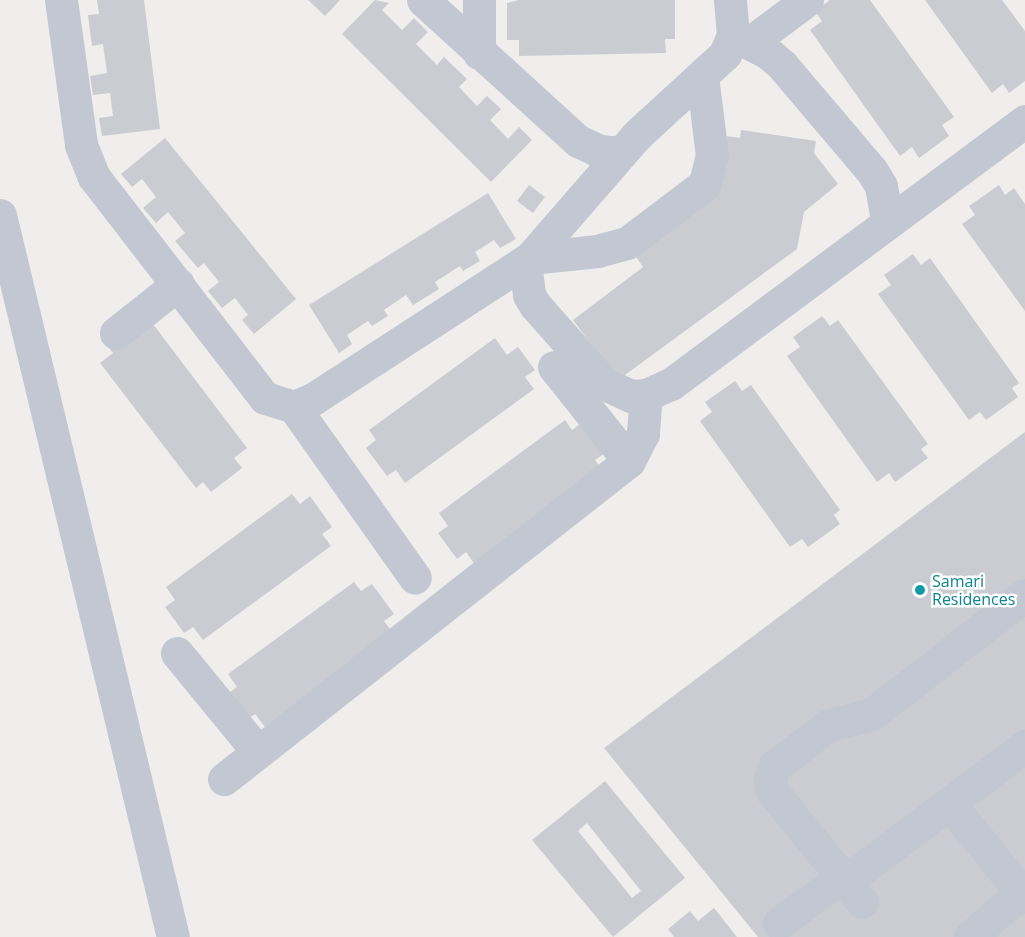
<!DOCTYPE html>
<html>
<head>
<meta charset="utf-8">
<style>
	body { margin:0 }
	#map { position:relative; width:1025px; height:937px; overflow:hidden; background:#efeeed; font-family:"Open Sans",sans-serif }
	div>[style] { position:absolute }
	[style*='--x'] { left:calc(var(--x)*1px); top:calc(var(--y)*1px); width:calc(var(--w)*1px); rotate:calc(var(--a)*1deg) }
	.building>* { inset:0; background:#cbccd1; transform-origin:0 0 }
	.minor>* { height:33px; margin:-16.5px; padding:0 16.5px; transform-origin:16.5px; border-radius:16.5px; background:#c2c7d1 }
	.dots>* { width:16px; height:16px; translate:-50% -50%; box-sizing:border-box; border:3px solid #fff; border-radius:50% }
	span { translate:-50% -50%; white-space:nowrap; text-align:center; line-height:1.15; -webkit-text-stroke:5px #fff; paint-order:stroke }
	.culture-label { font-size:16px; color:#0d838f }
	.left { translate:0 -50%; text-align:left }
</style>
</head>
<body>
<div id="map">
	<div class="building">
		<div style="clip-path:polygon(97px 0,144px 0,160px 129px,102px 136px,99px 118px,113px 116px,110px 93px,93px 95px,90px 76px,107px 73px,103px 44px,92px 46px,88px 15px,99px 14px)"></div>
		<div style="clip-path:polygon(308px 0,340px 0,325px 16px)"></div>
		<div style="clip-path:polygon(375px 0,389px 3px,382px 10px,402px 30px,414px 18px,428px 32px,416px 44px,437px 65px,444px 57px,467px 79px,459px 87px,477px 106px,487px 96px,501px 109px,490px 120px,508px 139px,519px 127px,532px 140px,491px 182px,342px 34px)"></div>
		<div style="clip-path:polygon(519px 0,675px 0,675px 39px,665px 39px,666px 53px,519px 56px,519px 40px,507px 40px,507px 3px)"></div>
		<div style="clip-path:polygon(830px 0,870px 0,954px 117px,942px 125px,949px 136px,919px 158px,912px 147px,900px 156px,810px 30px,822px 21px,815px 11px)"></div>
		<div style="clip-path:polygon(925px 0,1002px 0,1025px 31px,1025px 81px,1009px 93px,1003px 84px,992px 93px)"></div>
		<div style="clip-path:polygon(741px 130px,816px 141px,814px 153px,838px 184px,804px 212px,797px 249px,618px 380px,573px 320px,643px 267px,634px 254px,717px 196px,726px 136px,740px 138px)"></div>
		<div style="clip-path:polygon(165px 138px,296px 299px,254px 334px,242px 320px,248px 315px,235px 298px,222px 308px,208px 291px,219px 282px,204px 263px,198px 268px,175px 241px,185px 233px,168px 212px,156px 223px,143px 208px,156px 197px,142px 179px,132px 187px,121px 174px)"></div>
		<div style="left:529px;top:185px;width:20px;height:20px;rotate:37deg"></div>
		<div style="clip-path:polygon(999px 185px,1005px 195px,1014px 188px,1025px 204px,1025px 311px,962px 224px,975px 215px,969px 206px)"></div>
		<div style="clip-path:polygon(488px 193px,516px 239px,500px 248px,494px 240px,475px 252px,480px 261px,463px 271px,460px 266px,435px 282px,439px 289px,413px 305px,406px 295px,384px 310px,388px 316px,372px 326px,368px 321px,347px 335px,352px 344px,339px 353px,309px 305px)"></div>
		<div style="clip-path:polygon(913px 254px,921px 265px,930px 258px,1019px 383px,1012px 388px,1018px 397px,986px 420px,980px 412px,969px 420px,878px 294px,891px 285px,884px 275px)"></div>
		<div style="clip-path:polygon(822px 316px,830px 326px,838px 320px,928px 444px,921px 449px,928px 458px,895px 482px,889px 473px,877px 482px,787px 356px,800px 347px,793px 337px)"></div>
		<div style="clip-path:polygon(153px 324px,247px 448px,234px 458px,242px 468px,211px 492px,203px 482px,196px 488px,100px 363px,113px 353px,105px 343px)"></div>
		<div style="clip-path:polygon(495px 338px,507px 355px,518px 347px,535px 370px,525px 377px,534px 389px,405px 483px,396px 470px,387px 476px,366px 448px,376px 440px,369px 430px)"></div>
		<div style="clip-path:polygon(735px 381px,742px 391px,751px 385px,840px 510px,834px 515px,840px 524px,808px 547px,802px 539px,790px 547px,700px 421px,712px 412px,705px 402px)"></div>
		<div style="clip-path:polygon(565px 420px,572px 430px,583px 422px,605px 453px,595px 460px,604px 472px,476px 566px,466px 552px,457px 559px,438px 533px,448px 526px,439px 513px)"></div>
		<div style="clip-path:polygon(1025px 432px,1025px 937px,758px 937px,604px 748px)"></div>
		<div style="clip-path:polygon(292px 494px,300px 504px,310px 496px,332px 527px,322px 534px,331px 546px,203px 640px,193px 627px,184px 633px,165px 607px,175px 600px,166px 587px)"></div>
		<div style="clip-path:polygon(354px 582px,361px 591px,372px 584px,394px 614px,384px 621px,393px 633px,265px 727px,255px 714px,246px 720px,227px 694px,237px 687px,228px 674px)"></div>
		<div style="clip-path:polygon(evenodd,605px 781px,685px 878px,613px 937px,532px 840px,605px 781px,587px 823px,641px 891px,632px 898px,578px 831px,587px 823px)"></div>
		<div style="clip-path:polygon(714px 908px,737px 937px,674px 937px,668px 929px,690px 911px,698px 921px)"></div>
	</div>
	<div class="minor">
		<div style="--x:61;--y:0;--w:146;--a:82.1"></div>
		<div style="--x:81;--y:145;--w:35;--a:68"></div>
		<div style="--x:94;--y:177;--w:279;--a:52.3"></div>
		<div style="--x:265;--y:398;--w:30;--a:17"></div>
		<div style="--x:294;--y:407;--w:21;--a:-23"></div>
		<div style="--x:313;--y:399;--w:259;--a:-33"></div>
		<div style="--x:530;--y:258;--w:163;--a:-49"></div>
		<div style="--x:637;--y:135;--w:120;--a:-42.6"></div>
		<div style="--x:725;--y:54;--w:21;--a:-67"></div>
		<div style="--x:733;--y:35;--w:35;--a:-95"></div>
		<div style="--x:423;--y:0;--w:210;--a:42.3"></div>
		<div style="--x:578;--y:141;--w:23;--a:25"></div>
		<div style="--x:599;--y:151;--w:22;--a:5"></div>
		<div style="--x:733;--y:35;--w:38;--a:27"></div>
		<div style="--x:767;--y:52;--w:20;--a:41"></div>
		<div style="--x:782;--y:65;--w:139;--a:49.7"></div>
		<div style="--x:872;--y:171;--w:17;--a:59"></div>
		<div style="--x:881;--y:186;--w:35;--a:80"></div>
		<div style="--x:751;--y:42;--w:70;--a:-36.9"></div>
		<div style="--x:479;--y:53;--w:53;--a:-90"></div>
		<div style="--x:702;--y:76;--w:80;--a:82.8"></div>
		<div style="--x:712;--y:155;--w:30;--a:104"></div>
		<div style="--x:705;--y:184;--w:98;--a:142.9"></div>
		<div style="--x:627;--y:243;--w:30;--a:165"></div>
		<div style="--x:598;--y:251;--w:68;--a:174.1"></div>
		<div style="--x:530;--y:258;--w:13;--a:108"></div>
		<div style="--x:526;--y:270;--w:25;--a:83"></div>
		<div style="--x:529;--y:295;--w:12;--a:59"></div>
		<div style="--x:535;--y:305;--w:106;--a:48.5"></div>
		<div style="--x:605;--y:384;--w:29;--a:25"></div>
		<div style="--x:631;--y:396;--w:15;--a:-4"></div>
		<div style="--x:646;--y:395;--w:27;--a:-24"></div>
		<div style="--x:671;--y:384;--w:441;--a:-36.6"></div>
		<div style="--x:0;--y:215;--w:742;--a:76.53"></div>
		<div style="--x:116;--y:333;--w:79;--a:-38.3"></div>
		<div style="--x:554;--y:367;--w:120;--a:51.4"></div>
		<div style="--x:294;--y:407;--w:209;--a:54.7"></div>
		<div style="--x:177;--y:653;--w:128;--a:50.7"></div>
		<div style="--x:224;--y:779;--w:515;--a:-38.14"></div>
		<div style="--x:629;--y:461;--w:30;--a:-63"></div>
		<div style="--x:643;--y:434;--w:39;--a:-86"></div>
		<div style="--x:949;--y:803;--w:121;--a:51"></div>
		<div style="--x:845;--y:882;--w:226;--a:-37.1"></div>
		<div style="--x:862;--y:902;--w:143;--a:-129"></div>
		<div style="--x:772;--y:791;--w:12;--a:-99"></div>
		<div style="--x:770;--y:779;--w:13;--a:-72"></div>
		<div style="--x:774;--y:767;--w:67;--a:-37.7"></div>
		<div style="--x:827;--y:726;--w:47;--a:-14.9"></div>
		<div style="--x:872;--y:714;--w:194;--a:-37.9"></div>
		<div style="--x:779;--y:923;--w:78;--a:-36.1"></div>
		<div style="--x:970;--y:937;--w:69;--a:-40.9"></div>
	</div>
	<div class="dots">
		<div style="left:920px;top:590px;background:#0f9aa8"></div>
	</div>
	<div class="culture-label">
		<span class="left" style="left:932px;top:590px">Samari<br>Residences</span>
	</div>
</div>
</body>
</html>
